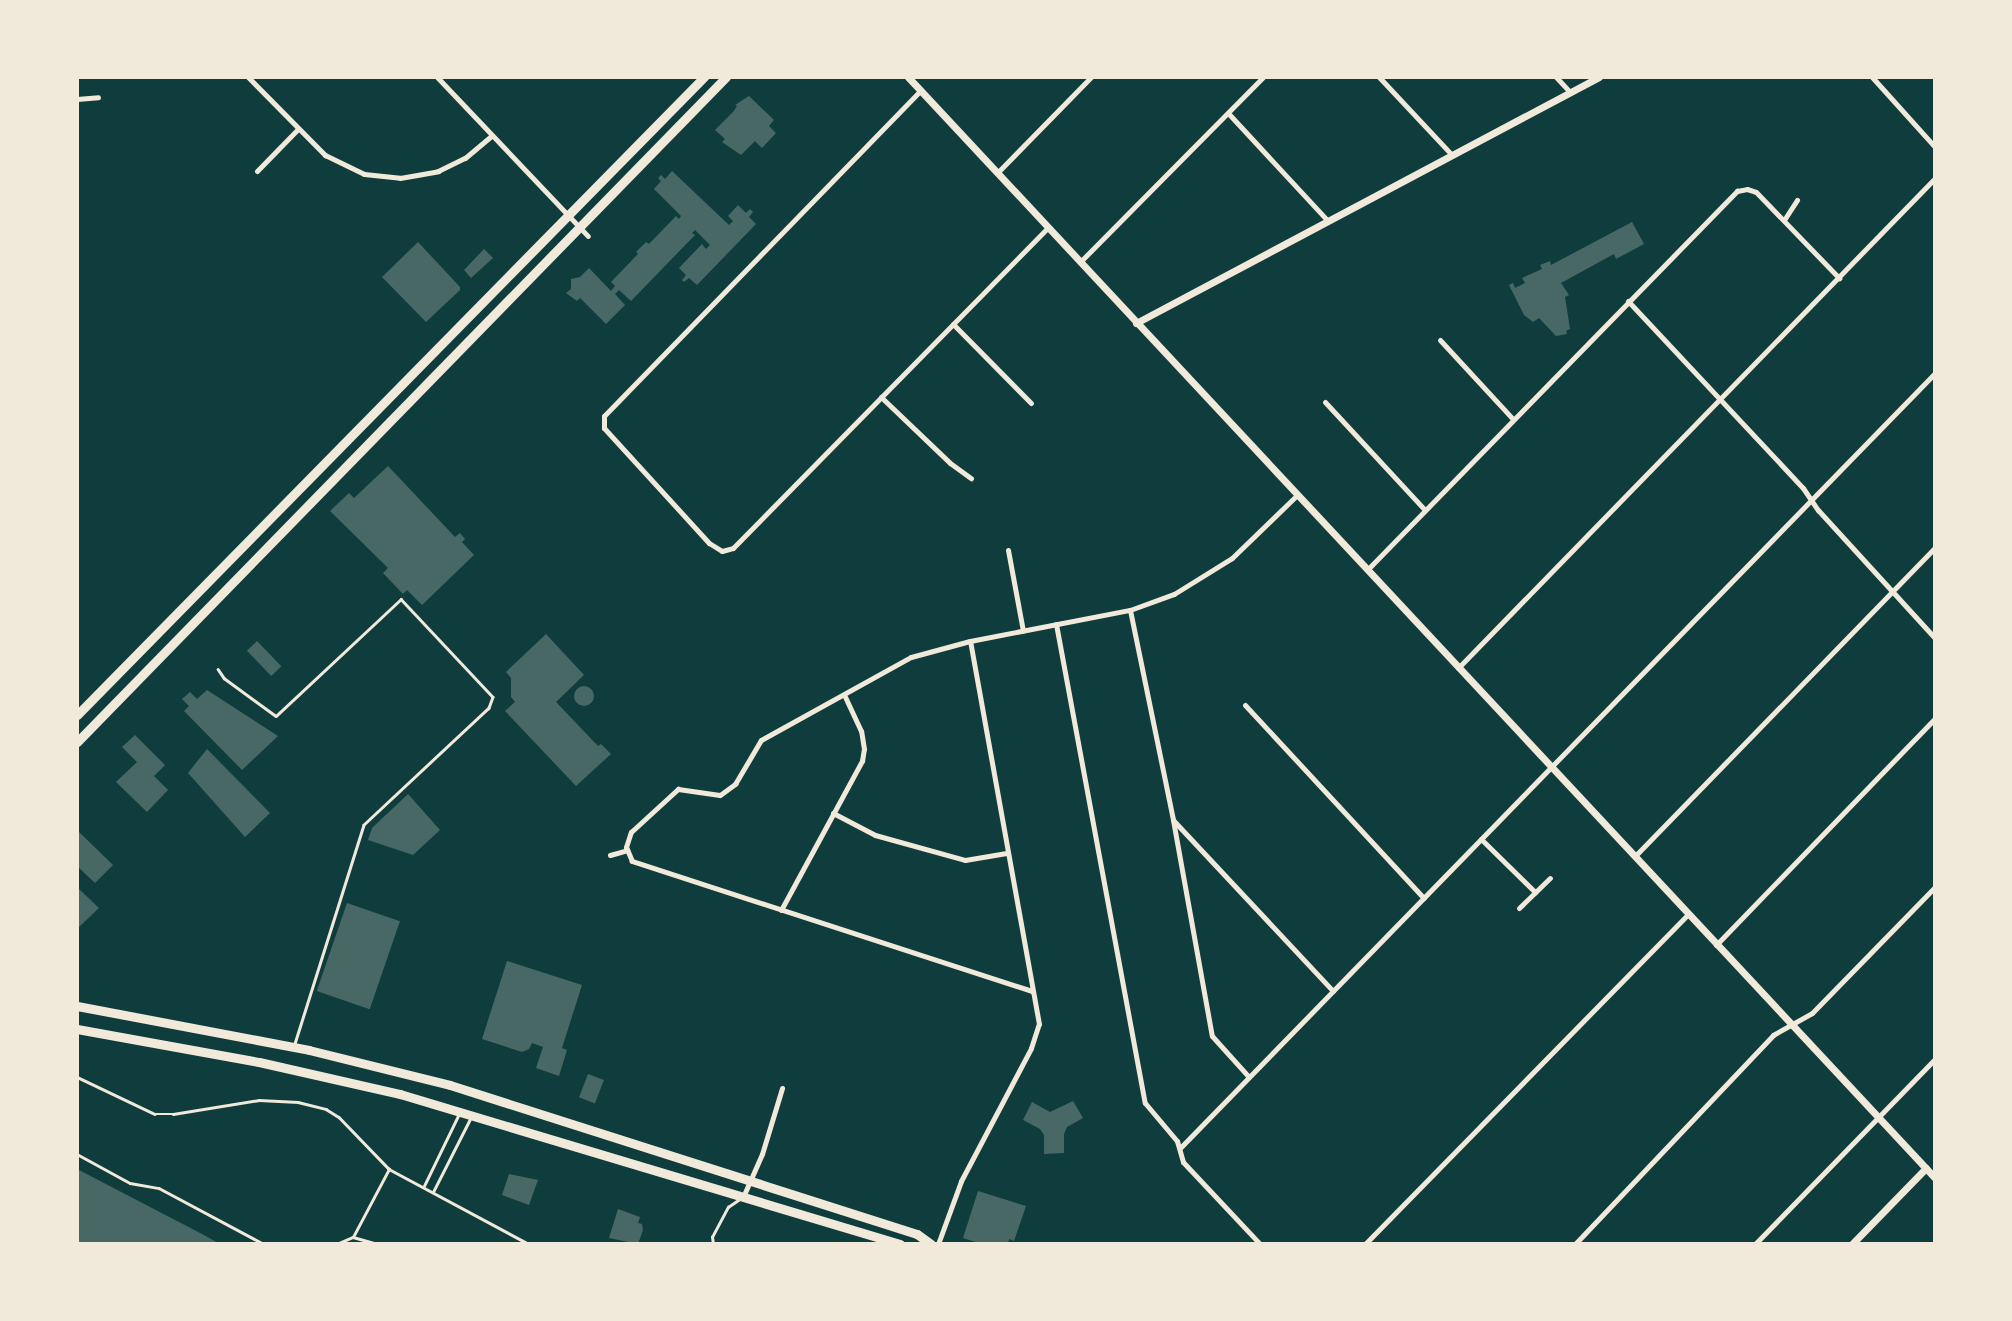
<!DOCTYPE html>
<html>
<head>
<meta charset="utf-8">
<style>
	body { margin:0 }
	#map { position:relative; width:2012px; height:1321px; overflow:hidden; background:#0f3d3e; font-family:Poppins,sans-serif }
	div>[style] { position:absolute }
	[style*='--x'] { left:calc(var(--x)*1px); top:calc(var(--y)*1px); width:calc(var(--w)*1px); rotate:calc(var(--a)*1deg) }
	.building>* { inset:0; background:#486865; transform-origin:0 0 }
	.round { border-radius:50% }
	.service>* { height:2.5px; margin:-1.25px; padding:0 1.25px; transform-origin:1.25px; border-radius:1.25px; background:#f1e9da }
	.minor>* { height:5px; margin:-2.5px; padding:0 2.5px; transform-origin:2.5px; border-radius:2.5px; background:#f1e9da }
	.tertiary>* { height:7px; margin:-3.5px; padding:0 3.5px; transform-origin:3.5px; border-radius:3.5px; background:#f1e9da }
	.primary>* { height:9px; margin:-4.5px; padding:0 4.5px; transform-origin:4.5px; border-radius:4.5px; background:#f1e9da }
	span { translate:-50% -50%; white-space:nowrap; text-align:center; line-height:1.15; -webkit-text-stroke:5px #f1e9da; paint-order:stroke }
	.frame { position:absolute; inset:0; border:79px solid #f1e9da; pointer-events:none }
</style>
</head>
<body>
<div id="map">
	<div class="building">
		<div style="clip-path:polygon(749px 96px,774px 120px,769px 126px,776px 133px,762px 148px,755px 141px,741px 155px,722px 142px,725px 139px,715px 130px,733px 112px,737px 106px,735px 105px)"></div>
		<div style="clip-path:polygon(672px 171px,729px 225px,733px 221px,728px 216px,738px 205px,746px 213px,750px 209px,753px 212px,749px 217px,756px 224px,697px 285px,689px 278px,684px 282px,682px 280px,686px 275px,679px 268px,702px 244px,706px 249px,710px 245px,695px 230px,692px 233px,695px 235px,631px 301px,619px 290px,615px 294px,625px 305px,606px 324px,580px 298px,577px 301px,566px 293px,571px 289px,571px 279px,580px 277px,589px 268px,611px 291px,615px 286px,611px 282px,638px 254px,636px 252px,646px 242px,649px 244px,676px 216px,679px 219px,681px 216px,654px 189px,661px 181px,658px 178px,661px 175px,665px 179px)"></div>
		<div style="clip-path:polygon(1632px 222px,1644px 244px,1616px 259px,1614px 254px,1561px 283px,1569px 295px,1565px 297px,1570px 329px,1566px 331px,1567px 334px,1556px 336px,1539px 318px,1533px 322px,1524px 315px,1509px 285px,1513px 283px,1515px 288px,1525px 283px,1522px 278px,1542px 269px,1540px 265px,1550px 261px,1551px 265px)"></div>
		<div style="clip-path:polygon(418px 242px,460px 287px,460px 290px,426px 322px,382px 277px)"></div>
		<div style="clip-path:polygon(484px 249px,493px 258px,471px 278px,464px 270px)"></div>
		<div style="clip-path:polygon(388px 466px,455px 537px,460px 533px,465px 539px,462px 542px,474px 555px,422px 605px,407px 590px,403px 594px,383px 573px,388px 568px,330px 511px,349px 493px,354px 498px)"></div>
		<div style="clip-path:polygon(546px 634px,584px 675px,556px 702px,598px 746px,601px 744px,611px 754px,576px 786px,505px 711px,515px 702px,511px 697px,511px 678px,506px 672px)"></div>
		<div style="left:257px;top:641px;width:35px;height:14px;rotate:46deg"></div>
		<div class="round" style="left:574px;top:686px;width:20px;height:20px"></div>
		<div style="clip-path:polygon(207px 690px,278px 736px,242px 770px,184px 711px,189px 706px,182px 699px,190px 692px,197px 699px)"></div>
		<div style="clip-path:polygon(135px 735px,165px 765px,154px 776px,168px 790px,147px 812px,116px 782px,137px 762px,122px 747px)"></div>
		<div style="clip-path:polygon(207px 749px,270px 813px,245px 837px,188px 773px)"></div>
		<div style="clip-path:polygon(408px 794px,440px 830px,413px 855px,368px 840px,372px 828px)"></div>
		<div style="clip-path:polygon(77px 830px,113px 865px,95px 883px,77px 866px)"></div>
		<div style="clip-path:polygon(77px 887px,99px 908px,77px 929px)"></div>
		<div style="left:347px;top:903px;width:56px;height:93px;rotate:19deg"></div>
		<div style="clip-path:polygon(507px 961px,582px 985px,562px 1048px,567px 1050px,559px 1076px,536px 1068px,543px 1047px,532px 1043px,529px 1049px,522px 1052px,482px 1039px)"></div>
		<div style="left:588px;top:1074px;width:17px;height:25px;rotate:21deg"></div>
		<div style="clip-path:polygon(1073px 1101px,1083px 1118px,1067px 1127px,1064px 1134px,1064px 1153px,1044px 1154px,1044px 1135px,1040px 1129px,1023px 1120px,1032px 1102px,1050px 1112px)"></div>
		<div style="clip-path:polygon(77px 1169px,202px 1234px,220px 1244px,77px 1244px)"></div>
		<div style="clip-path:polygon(509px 1174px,538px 1180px,529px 1205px,502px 1195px)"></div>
		<div style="clip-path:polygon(978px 1191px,1026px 1206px,1014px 1241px,1009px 1239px,1008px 1244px,982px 1244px,963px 1238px)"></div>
		<div style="clip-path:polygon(618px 1209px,640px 1217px,638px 1223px,642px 1224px,643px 1230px,638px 1244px,609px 1238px)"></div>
	</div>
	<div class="service">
		<div style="--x:218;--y:669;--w:11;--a:56"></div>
		<div style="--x:224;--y:678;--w:64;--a:36.2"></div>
		<div style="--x:276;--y:716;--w:171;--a:-43.1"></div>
		<div style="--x:401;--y:599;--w:134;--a:46.8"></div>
		<div style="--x:493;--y:697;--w:12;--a:110"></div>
		<div style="--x:489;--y:708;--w:171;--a:136.9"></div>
		<div style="--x:364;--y:825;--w:230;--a:107.5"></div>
		<div style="--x:77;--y:1077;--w:86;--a:25.4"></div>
		<div style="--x:155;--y:1114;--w:18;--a:0"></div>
		<div style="--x:173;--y:1114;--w:87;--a:-9.2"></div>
		<div style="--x:259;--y:1100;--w:39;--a:3"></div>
		<div style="--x:298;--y:1102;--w:29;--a:14"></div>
		<div style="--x:326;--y:1109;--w:15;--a:32"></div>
		<div style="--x:339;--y:1117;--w:72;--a:46.1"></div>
		<div style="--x:389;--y:1169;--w:159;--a:28.2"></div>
		<div style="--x:77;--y:1154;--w:60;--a:28.7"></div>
		<div style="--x:130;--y:1183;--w:29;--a:10"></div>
		<div style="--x:159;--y:1188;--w:119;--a:28.1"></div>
		<div style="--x:424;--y:1186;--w:80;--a:-64.1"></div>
		<div style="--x:433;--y:1192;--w:84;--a:-63.1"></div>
		<div style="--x:353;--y:1237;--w:77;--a:-62.1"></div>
		<div style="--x:337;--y:1244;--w:17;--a:-24"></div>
		<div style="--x:353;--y:1237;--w:26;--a:16"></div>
		<div style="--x:713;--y:1244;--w:7;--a:-98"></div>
		<div style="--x:712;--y:1237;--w:34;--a:-62"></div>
		<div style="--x:728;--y:1207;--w:14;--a:-34"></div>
	</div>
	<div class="minor">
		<div style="--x:248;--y:77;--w:110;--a:45.4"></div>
		<div style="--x:325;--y:155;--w:43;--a:26"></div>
		<div style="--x:364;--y:174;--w:36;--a:6"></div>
		<div style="--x:400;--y:178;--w:39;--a:-10"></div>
		<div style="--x:438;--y:171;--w:30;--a:-26"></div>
		<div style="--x:465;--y:158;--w:35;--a:-40"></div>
		<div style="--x:437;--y:77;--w:219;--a:46.5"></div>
		<div style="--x:1379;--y:77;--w:107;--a:46.9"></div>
		<div style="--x:1556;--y:77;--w:21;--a:47"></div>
		<div style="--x:1872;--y:77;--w:94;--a:48"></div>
		<div style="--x:920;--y:91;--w:453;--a:134.2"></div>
		<div style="--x:604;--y:416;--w:12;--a:90"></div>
		<div style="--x:604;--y:428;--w:156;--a:47.6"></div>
		<div style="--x:709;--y:543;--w:15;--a:32"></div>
		<div style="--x:722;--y:551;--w:11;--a:-15"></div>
		<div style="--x:733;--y:548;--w:450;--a:-45.5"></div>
		<div style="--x:77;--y:99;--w:21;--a:-5"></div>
		<div style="--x:1228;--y:113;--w:146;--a:47.2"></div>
		<div style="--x:257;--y:171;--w:59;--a:-45.7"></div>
		<div style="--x:997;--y:173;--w:134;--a:-45.6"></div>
		<div style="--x:1784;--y:220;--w:24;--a:-57"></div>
		<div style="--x:1080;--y:262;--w:260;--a:-45.3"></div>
		<div style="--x:1628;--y:301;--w:256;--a:46.9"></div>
		<div style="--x:1803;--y:488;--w:27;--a:56"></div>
		<div style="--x:1818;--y:510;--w:173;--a:47.6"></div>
		<div style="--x:953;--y:324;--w:111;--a:45.4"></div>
		<div style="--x:1440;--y:340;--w:108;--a:47.3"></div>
		<div style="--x:881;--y:397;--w:95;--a:43.7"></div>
		<div style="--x:950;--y:463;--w:26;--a:36"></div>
		<div style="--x:1325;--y:402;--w:147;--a:47.2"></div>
		<div style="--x:1008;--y:550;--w:82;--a:79.5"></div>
		<div style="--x:1367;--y:570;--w:530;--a:-45.69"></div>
		<div style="--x:1737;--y:191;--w:10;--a:-11"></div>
		<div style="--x:1747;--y:189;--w:9;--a:18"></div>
		<div style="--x:1756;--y:192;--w:120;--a:46"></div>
		<div style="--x:1130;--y:610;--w:214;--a:78.4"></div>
		<div style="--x:1173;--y:820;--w:219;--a:79.8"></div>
		<div style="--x:1212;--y:1036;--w:55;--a:47.9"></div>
		<div style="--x:1056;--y:624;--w:487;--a:79.5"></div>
		<div style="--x:1145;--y:1103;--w:50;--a:49.9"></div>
		<div style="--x:1177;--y:1141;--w:22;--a:74"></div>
		<div style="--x:1183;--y:1162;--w:112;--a:46.8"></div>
		<div style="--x:1458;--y:668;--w:684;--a:-45.77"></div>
		<div style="--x:1245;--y:705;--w:263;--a:47.2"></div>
		<div style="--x:833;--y:813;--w:47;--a:27.6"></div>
		<div style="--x:875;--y:835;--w:93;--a:15.5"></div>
		<div style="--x:965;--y:860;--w:42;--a:-9.7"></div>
		<div style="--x:1173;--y:820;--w:234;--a:46.9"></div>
		<div style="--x:1481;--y:839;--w:76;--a:44.5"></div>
		<div style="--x:610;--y:855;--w:18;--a:-16"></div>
		<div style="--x:1635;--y:856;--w:431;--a:-45.8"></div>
		<div style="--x:1519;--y:908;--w:43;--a:-44.1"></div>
		<div style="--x:781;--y:910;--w:170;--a:-61.5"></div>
		<div style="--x:862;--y:761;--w:12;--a:-81"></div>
		<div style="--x:864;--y:749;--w:18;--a:-99"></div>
		<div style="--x:861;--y:731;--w:40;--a:-115"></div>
		<div style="--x:1716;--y:945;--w:315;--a:-46"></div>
		<div style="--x:1032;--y:991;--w:421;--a:-162"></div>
		<div style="--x:632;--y:861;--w:15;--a:-113"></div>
		<div style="--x:626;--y:847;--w:16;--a:-72"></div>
		<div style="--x:631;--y:832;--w:64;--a:-42.5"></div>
		<div style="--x:678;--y:789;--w:42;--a:8.1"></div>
		<div style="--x:720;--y:795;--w:19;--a:-36"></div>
		<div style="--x:735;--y:784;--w:51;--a:-59.4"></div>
		<div style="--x:761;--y:740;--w:171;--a:-29"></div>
		<div style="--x:911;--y:657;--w:61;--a:-15.2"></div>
		<div style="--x:970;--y:641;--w:163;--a:-11"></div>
		<div style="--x:1130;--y:610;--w:47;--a:-20"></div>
		<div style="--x:1174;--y:594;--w:68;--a:-31.8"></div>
		<div style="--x:1232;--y:558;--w:91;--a:-44.1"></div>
		<div style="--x:1180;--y:1148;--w:1082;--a:-45.75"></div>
		<div style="--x:743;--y:1197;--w:47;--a:-66.2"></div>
		<div style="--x:762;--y:1154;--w:69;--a:-73.1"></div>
		<div style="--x:938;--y:1244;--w:67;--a:-69.9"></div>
		<div style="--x:961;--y:1181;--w:150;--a:-62.2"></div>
		<div style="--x:1031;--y:1048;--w:25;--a:-72"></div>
		<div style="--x:1039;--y:1024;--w:389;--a:-100.2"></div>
		<div style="--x:1365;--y:1244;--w:462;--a:-45.6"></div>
		<div style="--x:1575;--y:1244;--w:288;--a:-46.5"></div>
		<div style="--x:1773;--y:1035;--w:45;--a:-29.4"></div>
		<div style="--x:1812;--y:1013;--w:176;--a:-45.7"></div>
		<div style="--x:1755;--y:1244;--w:258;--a:-45.8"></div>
	</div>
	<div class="tertiary">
		<div style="--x:908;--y:77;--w:1506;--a:46.99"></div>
		<div style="--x:1136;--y:323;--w:524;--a:-27.98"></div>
		<div style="--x:1852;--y:1244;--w:106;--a:-45.8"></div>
	</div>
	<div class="primary">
		<div style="--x:77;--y:715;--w:895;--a:-45.5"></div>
		<div style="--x:77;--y:742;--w:929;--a:-45.7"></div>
		<div style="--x:77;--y:1006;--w:236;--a:10.7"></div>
		<div style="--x:309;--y:1050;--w:145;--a:13.9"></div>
		<div style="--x:450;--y:1085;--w:490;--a:17.7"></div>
		<div style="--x:917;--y:1234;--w:17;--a:36"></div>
		<div style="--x:77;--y:1029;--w:185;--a:10.3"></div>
		<div style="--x:259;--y:1062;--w:145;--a:12.8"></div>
		<div style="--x:400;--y:1094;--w:522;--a:16.7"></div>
	</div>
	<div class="frame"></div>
</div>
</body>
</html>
